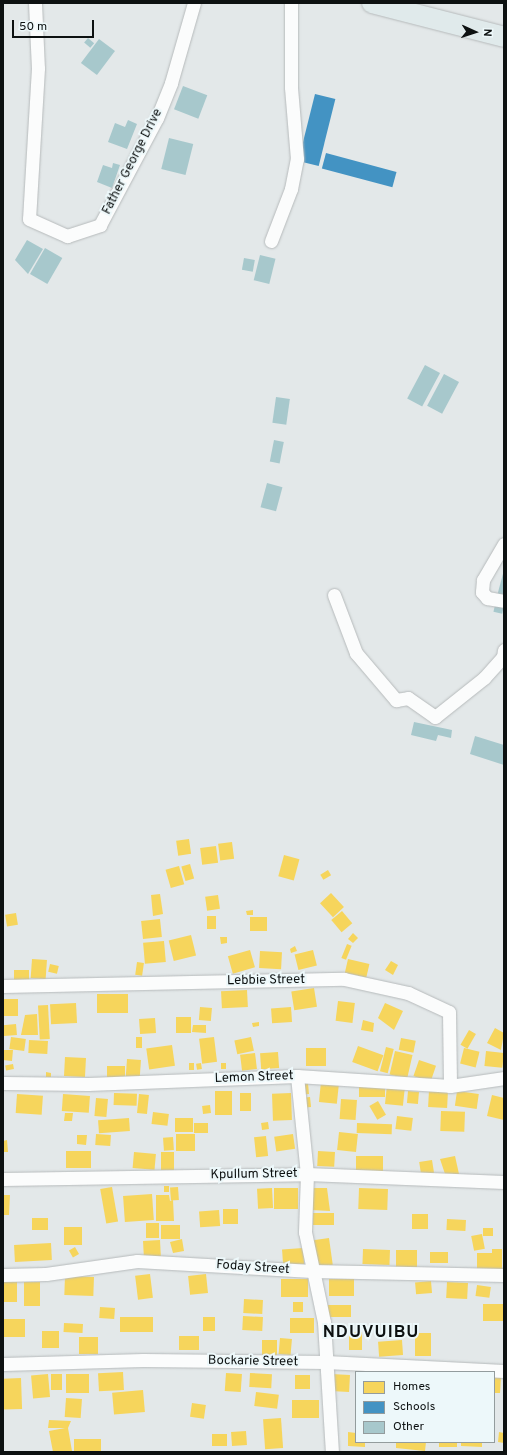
<!DOCTYPE html>
<html>
<head>
<meta charset="utf-8">
<style>
	body { margin:0 }
	#map { position:relative; width:507px; height:1455px; overflow:hidden; background:#e3e8e9; font-family:Overpass,sans-serif }
	div>[style] { position:absolute }
	[style*='--x'] { left:calc(var(--x)*1px); top:calc(var(--y)*1px); width:calc(var(--w)*1px); rotate:calc(var(--a)*1deg) }
	.homes>* { inset:0; background:#f6d55c; transform-origin:0 0 }
	.schools>* { inset:0; background:#4393c3; transform-origin:0 0 }
	.building>* { inset:0; background:#a7c8cc; transform-origin:0 0 }
	.roads { filter:drop-shadow(0 0 1px #b6babb) drop-shadow(0 0 1px #b6babb) }
	.minor>* { height:13px; margin:-6.5px; padding:0 6.5px; transform-origin:6.5px; border-radius:6.5px; background:#fbfcfc }
	.primary>* { height:20px; margin:-10px; padding:0 10px; transform-origin:10px; border-radius:10px; background:#e0eaeb }
	span { translate:-50% -50%; white-space:nowrap; text-align:center; line-height:1.15; -webkit-text-stroke:4px #edf8fa; paint-order:stroke }
	.street-label { font-size:13px; color:#0d1111 }
	.district-label { font-size:17px; color:#0d1111; font-weight:700; letter-spacing:1px }
	.frame { position:absolute; inset:0; border:4px solid #0d1111; pointer-events:none }
	.legend { position:absolute; left:355px; top:1371px; width:140px; height:72px; box-sizing:border-box; background:#edf8fa; border:1px solid #939c9d; margin:0; padding:5px 7px; list-style:none; font-size:12px; color:#0d1111 }
	.legend li { display:flex; align-items:center; gap:8px; height:20px }
	.legend b { width:20px; border:1px solid #939c9d }
	.north { position:absolute; left:455px; top:12px; width:40px; height:40px; -webkit-text-stroke:3px #edf8fa; paint-order:stroke; rotate:93deg; font-size:11px; font-weight:700; line-height:16px; text-align:center; color:#0d1111 }
	.north::after { content:''; display:block; margin:auto; width:14px; height:18px; background:#0d1111; clip-path:polygon(50% 0,100% 100%,50% 72%,0 100%) }
	.scale { position:absolute; left:12px; top:20px; width:82px; height:18px; box-sizing:border-box; border:2px solid #0d1111; border-top:0; padding-left:5px; font-size:12px; line-height:14px; white-space:nowrap; color:#0d1111; -webkit-text-stroke:3px #edf8fa; paint-order:stroke }
</style>
</head>
<body>
<div id="map">
	<div class="homes">
		<div style="left:189px;top:839px;width:15px;height:13px;rotate:82deg"></div>
		<div style="left:232px;top:842px;width:17px;height:14px;rotate:83deg"></div>
		<div style="left:216px;top:846px;width:17px;height:16px;rotate:83deg"></div>
		<div style="left:284px;top:855px;width:16px;height:22px;rotate:15deg"></div>
		<div style="left:190px;top:864px;width:15px;height:9px;rotate:74deg"></div>
		<div style="left:179px;top:866px;width:19px;height:14px;rotate:74deg"></div>
		<div style="left:328px;top:870px;width:6px;height:9px;rotate:59deg"></div>
		<div style="left:331px;top:893px;width:19px;height:15px;rotate:47deg"></div>
		<div style="clip-path:polygon(160px 894px,163px 914px,153px 916px,151px 895px)"></div>
		<div style="left:218px;top:895px;width:14px;height:13px;rotate:82deg"></div>
		<div style="clip-path:polygon(253px 910px,253px 915px,247px 915px,246px 911px)"></div>
		<div style="left:342px;top:911px;width:16px;height:14px;rotate:50deg"></div>
		<div style="left:16px;top:913px;width:12px;height:11px;rotate:81deg"></div>
		<div style="left:207px;top:916px;width:9px;height:13px"></div>
		<div style="left:250px;top:917px;width:17px;height:14px"></div>
		<div style="left:160px;top:919px;width:18px;height:19px;rotate:84deg"></div>
		<div style="clip-path:polygon(353px 933px,358px 938px,353px 943px,348px 939px)"></div>
		<div style="left:191px;top:935px;width:21px;height:23px;rotate:76deg"></div>
		<div style="clip-path:polygon(220px 937px,227px 937px,227px 943px,221px 944px)"></div>
		<div style="left:164px;top:941px;width:21px;height:21px;rotate:85deg"></div>
		<div style="left:347px;top:944px;width:5px;height:15px;rotate:22deg"></div>
		<div style="clip-path:polygon(295px 946px,297px 951px,291px 953px,290px 949px)"></div>
		<div style="left:250px;top:950px;width:18px;height:23px;rotate:74deg"></div>
		<div style="left:313px;top:950px;width:16px;height:19px;rotate:76deg"></div>
		<div style="left:260px;top:951px;width:22px;height:17px;rotate:3deg"></div>
		<div style="left:32px;top:959px;width:15px;height:19px;rotate:4deg"></div>
		<div style="left:348px;top:959px;width:22px;height:14px;rotate:13deg"></div>
		<div style="clip-path:polygon(391px 961px,398px 965px,393px 975px,385px 970px)"></div>
		<div style="left:137px;top:962px;width:7px;height:13px;rotate:8deg"></div>
		<div style="left:50px;top:964px;width:9px;height:8px;rotate:13deg"></div>
		<div style="left:14px;top:970px;width:15px;height:11px"></div>
		<div style="left:314px;top:988px;width:19px;height:23px;rotate:81deg"></div>
		<div style="left:247px;top:990px;width:17px;height:26px;rotate:87deg"></div>
		<div style="left:97px;top:994px;width:31px;height:19px"></div>
		<div style="left:3px;top:999px;width:15px;height:17px"></div>
		<div style="left:338px;top:1001px;width:17px;height:20px;rotate:7deg"></div>
		<div style="left:76px;top:1003px;width:20px;height:26px;rotate:87deg"></div>
		<div style="clip-path:polygon(385px 1003px,403px 1011px,394px 1030px,378px 1018px)"></div>
		<div style="left:48px;top:1005px;width:34px;height:10px;rotate:87deg"></div>
		<div style="left:200px;top:1007px;width:12px;height:13px;rotate:5deg"></div>
		<div style="left:291px;top:1007px;width:15px;height:20px;rotate:86deg"></div>
		<div style="clip-path:polygon(37px 1014px,38px 1035px,21px 1035px,25px 1015px)"></div>
		<div style="left:176px;top:1017px;width:15px;height:16px"></div>
		<div style="left:155px;top:1018px;width:15px;height:16px;rotate:86deg"></div>
		<div style="clip-path:polygon(363px 1020px,374px 1023px,373px 1032px,361px 1030px)"></div>
		<div style="clip-path:polygon(259px 1022px,259px 1026px,253px 1027px,252px 1023px)"></div>
		<div style="left:16px;top:1024px;width:11px;height:13px;rotate:85deg"></div>
		<div style="clip-path:polygon(193px 1025px,206px 1025px,206px 1033px,192px 1032px)"></div>
		<div style="clip-path:polygon(495px 1028px,504px 1033px,501px 1050px,487px 1043px)"></div>
		<div style="left:469px;top:1030px;width:8px;height:17px;rotate:30deg"></div>
		<div style="left:11px;top:1037px;width:15px;height:12px;rotate:8deg"></div>
		<div style="left:136px;top:1037px;width:6px;height:11px"></div>
		<div style="left:214px;top:1037px;width:25px;height:15px;rotate:83deg"></div>
		<div style="left:251px;top:1037px;width:14px;height:17px;rotate:78deg"></div>
		<div style="left:401px;top:1038px;width:15px;height:12px;rotate:11deg"></div>
		<div style="left:29px;top:1040px;width:19px;height:13px;rotate:3deg"></div>
		<div style="left:172px;top:1045px;width:21px;height:26px;rotate:82deg"></div>
		<div style="left:358px;top:1046px;width:27px;height:17px;rotate:20deg"></div>
		<div style="left:386px;top:1047px;width:8px;height:25px;rotate:14deg"></div>
		<div style="left:306px;top:1048px;width:20px;height:18px"></div>
		<div style="left:464px;top:1048px;width:16px;height:16px;rotate:14deg"></div>
		<div style="clip-path:polygon(3px 1050px,13px 1050px,12px 1061px,3px 1060px)"></div>
		<div style="left:395px;top:1051px;width:18px;height:24px;rotate:13deg"></div>
		<div style="left:486px;top:1051px;width:18px;height:15px;rotate:6deg"></div>
		<div style="left:278px;top:1052px;width:16px;height:18px;rotate:86deg"></div>
		<div style="left:255px;top:1053px;width:16px;height:15px;rotate:83deg"></div>
		<div style="left:65px;top:1057px;width:21px;height:19px;rotate:3deg"></div>
		<div style="left:127px;top:1059px;width:14px;height:21px;rotate:4deg"></div>
		<div style="left:419px;top:1060px;width:18px;height:17px;rotate:19deg"></div>
		<div style="left:189px;top:1063px;width:5px;height:7px"></div>
		<div style="left:201px;top:1063px;width:6px;height:5px;rotate:81deg"></div>
		<div style="left:221px;top:1063px;width:5px;height:6px"></div>
		<div style="left:13px;top:1064px;width:5px;height:8px;rotate:79deg"></div>
		<div style="left:107px;top:1066px;width:18px;height:14px"></div>
		<div style="clip-path:polygon(46px 1072px,51px 1073px,51px 1077px,46px 1077px)"></div>
		<div style="left:321px;top:1082px;width:18px;height:20px;rotate:6deg"></div>
		<div style="left:359px;top:1082px;width:26px;height:15px"></div>
		<div style="left:308px;top:1083px;width:11px;height:8px;rotate:85deg"></div>
		<div style="left:387px;top:1085px;width:18px;height:19px;rotate:6deg"></div>
		<div style="left:429px;top:1090px;width:19px;height:17px;rotate:3deg"></div>
		<div style="left:215px;top:1091px;width:17px;height:24px"></div>
		<div style="left:408px;top:1091px;width:11px;height:12px;rotate:5deg"></div>
		<div style="left:457px;top:1091px;width:22px;height:15px;rotate:8deg"></div>
		<div style="left:114px;top:1093px;width:23px;height:12px;rotate:2deg"></div>
		<div style="left:240px;top:1093px;width:11px;height:18px"></div>
		<div style="left:291px;top:1093px;width:27px;height:19px;rotate:88deg"></div>
		<div style="left:17px;top:1094px;width:26px;height:19px;rotate:4deg"></div>
		<div style="left:63px;top:1094px;width:27px;height:17px;rotate:4deg"></div>
		<div style="left:139px;top:1094px;width:10px;height:19px;rotate:6deg"></div>
		<div style="clip-path:polygon(492px 1095px,504px 1098px,504px 1120px,487px 1116px)"></div>
		<div style="left:310px;top:1097px;width:10px;height:5px;rotate:84deg"></div>
		<div style="left:96px;top:1098px;width:12px;height:18px;rotate:5deg"></div>
		<div style="left:341px;top:1099px;width:16px;height:20px;rotate:4deg"></div>
		<div style="left:378px;top:1101px;width:16px;height:10px;rotate:60deg"></div>
		<div style="left:210px;top:1105px;width:8px;height:8px;rotate:83deg"></div>
		<div style="left:441px;top:1111px;width:24px;height:20px;rotate:2deg"></div>
		<div style="left:153px;top:1112px;width:16px;height:12px;rotate:7deg"></div>
		<div style="clip-path:polygon(65px 1113px,73px 1113px,72px 1121px,64px 1121px)"></div>
		<div style="left:397px;top:1116px;width:16px;height:13px;rotate:7deg"></div>
		<div style="left:129px;top:1118px;width:13px;height:31px;rotate:86deg"></div>
		<div style="left:175px;top:1118px;width:18px;height:14px"></div>
		<div style="left:268px;top:1122px;width:7px;height:7px;rotate:82deg"></div>
		<div style="left:194px;top:1123px;width:14px;height:10px"></div>
		<div style="left:357px;top:1123px;width:35px;height:10px;rotate:2deg"></div>
		<div style="left:339px;top:1132px;width:19px;height:18px;rotate:6deg"></div>
		<div style="left:96px;top:1134px;width:15px;height:11px;rotate:4deg"></div>
		<div style="left:176px;top:1134px;width:19px;height:17px"></div>
		<div style="left:293px;top:1134px;width:15px;height:19px;rotate:82deg"></div>
		<div style="clip-path:polygon(77px 1135px,87px 1135px,86px 1145px,77px 1144px)"></div>
		<div style="left:266px;top:1136px;width:20px;height:12px;rotate:84deg"></div>
		<div style="left:173px;top:1137px;width:13px;height:10px;rotate:86deg"></div>
		<div style="clip-path:polygon(7px 1140px,8px 1152px,3px 1152px,3px 1141px)"></div>
		<div style="left:66px;top:1151px;width:25px;height:17px"></div>
		<div style="left:318px;top:1151px;width:17px;height:15px;rotate:3deg"></div>
		<div style="left:134px;top:1152px;width:22px;height:16px;rotate:5deg"></div>
		<div style="left:161px;top:1152px;width:13px;height:18px"></div>
		<div style="left:356px;top:1156px;width:27px;height:17px"></div>
		<div style="clip-path:polygon(455px 1156px,459px 1174px,446px 1177px,440px 1159px)"></div>
		<div style="left:432px;top:1160px;width:13px;height:13px;rotate:81deg"></div>
		<div style="left:164px;top:1186px;width:5px;height:6px"></div>
		<div style="left:112px;top:1187px;width:35px;height:12px;rotate:80deg"></div>
		<div style="left:178px;top:1187px;width:13px;height:8px;rotate:86deg"></div>
		<div style="left:272px;top:1188px;width:20px;height:15px;rotate:87deg"></div>
		<div style="left:274px;top:1188px;width:24px;height:21px"></div>
		<div style="clip-path:polygon(311px 1188px,327px 1188px,330px 1211px,311px 1210px)"></div>
		<div style="left:359px;top:1188px;width:29px;height:21px;rotate:2deg"></div>
		<div style="left:152px;top:1194px;width:26px;height:29px;rotate:86deg"></div>
		<div style="clip-path:polygon(3px 1195px,10px 1195px,9px 1215px,3px 1215px)"></div>
		<div style="clip-path:polygon(156px 1195px,169px 1195px,170px 1201px,173px 1200px,174px 1221px,156px 1221px)"></div>
		<div style="left:238px;top:1209px;width:15px;height:15px;rotate:90deg"></div>
		<div style="left:219px;top:1210px;width:16px;height:20px;rotate:86deg"></div>
		<div style="left:313px;top:1213px;width:21px;height:12px"></div>
		<div style="left:412px;top:1214px;width:16px;height:15px"></div>
		<div style="left:32px;top:1218px;width:16px;height:12px"></div>
		<div style="left:447px;top:1219px;width:19px;height:11px;rotate:3deg"></div>
		<div style="left:146px;top:1223px;width:13px;height:15px"></div>
		<div style="left:161px;top:1225px;width:19px;height:14px"></div>
		<div style="left:64px;top:1227px;width:18px;height:18px"></div>
		<div style="left:483px;top:1228px;width:10px;height:8px"></div>
		<div style="left:482px;top:1234px;width:15px;height:11px;rotate:79deg"></div>
		<div style="left:329px;top:1238px;width:27px;height:16px;rotate:82deg"></div>
		<div style="clip-path:polygon(182px 1239px,184px 1251px,173px 1253px,170px 1242px)"></div>
		<div style="left:160px;top:1240px;width:17px;height:17px;rotate:87deg"></div>
		<div style="left:51px;top:1243px;width:17px;height:37px;rotate:87deg"></div>
		<div style="left:75px;top:1247px;width:8px;height:7px;rotate:60deg"></div>
		<div style="left:303px;top:1248px;width:16px;height:21px;rotate:86deg"></div>
		<div style="left:363px;top:1249px;width:27px;height:15px;rotate:2deg"></div>
		<div style="clip-path:polygon(492px 1249px,502px 1249px,502px 1270px,477px 1270px,477px 1253px,492px 1253px)"></div>
		<div style="left:396px;top:1250px;width:21px;height:17px"></div>
		<div style="left:430px;top:1252px;width:18px;height:11px"></div>
		<div style="left:150px;top:1274px;width:24px;height:15px;rotate:83deg"></div>
		<div style="left:206px;top:1274px;width:19px;height:18px;rotate:84deg"></div>
		<div style="left:65px;top:1276px;width:29px;height:19px;rotate:2deg"></div>
		<div style="left:281px;top:1279px;width:27px;height:18px"></div>
		<div style="left:329px;top:1279px;width:25px;height:17px"></div>
		<div style="left:3px;top:1281px;width:14px;height:21px"></div>
		<div style="left:431px;top:1281px;width:12px;height:16px;rotate:85deg"></div>
		<div style="left:24px;top:1282px;width:16px;height:24px"></div>
		<div style="left:447px;top:1282px;width:21px;height:16px;rotate:3deg"></div>
		<div style="left:477px;top:1285px;width:14px;height:11px;rotate:8deg"></div>
		<div style="left:244px;top:1299px;width:19px;height:14px;rotate:3deg"></div>
		<div style="left:293px;top:1302px;width:10px;height:10px"></div>
		<div style="left:504px;top:1304px;width:17px;height:21px;rotate:90deg"></div>
		<div style="left:328px;top:1305px;width:23px;height:12px"></div>
		<div style="left:100px;top:1307px;width:15px;height:11px;rotate:4deg"></div>
		<div style="left:243px;top:1316px;width:20px;height:14px;rotate:3deg"></div>
		<div style="left:120px;top:1317px;width:33px;height:15px"></div>
		<div style="left:203px;top:1317px;width:12px;height:14px"></div>
		<div style="left:290px;top:1318px;width:24px;height:15px"></div>
		<div style="left:4px;top:1319px;width:21px;height:18px"></div>
		<div style="left:64px;top:1323px;width:19px;height:9px;rotate:3deg"></div>
		<div style="left:42px;top:1331px;width:17px;height:17px"></div>
		<div style="left:349px;top:1332px;width:13px;height:18px"></div>
		<div style="left:415px;top:1333px;width:16px;height:23px"></div>
		<div style="left:199px;top:1336px;width:14px;height:20px;rotate:90deg"></div>
		<div style="left:79px;top:1337px;width:19px;height:17px"></div>
		<div style="left:280px;top:1338px;width:12px;height:16px;rotate:5deg"></div>
		<div style="left:262px;top:1340px;width:15px;height:18px"></div>
		<div style="left:402px;top:1340px;width:15px;height:24px;rotate:86deg"></div>
		<div style="left:123px;top:1372px;width:18px;height:25px;rotate:87deg"></div>
		<div style="left:226px;top:1373px;width:16px;height:18px;rotate:4deg"></div>
		<div style="left:250px;top:1373px;width:22px;height:14px;rotate:3deg"></div>
		<div style="left:48px;top:1374px;width:23px;height:17px;rotate:85deg"></div>
		<div style="left:51px;top:1374px;width:11px;height:16px"></div>
		<div style="left:89px;top:1374px;width:19px;height:23px;rotate:90deg"></div>
		<div style="left:331px;top:1374px;width:19px;height:17px;rotate:3deg"></div>
		<div style="left:295px;top:1375px;width:15px;height:14px"></div>
		<div style="clip-path:polygon(494px 1376px,501px 1376px,500px 1393px,494px 1393px)"></div>
		<div style="left:21px;top:1378px;width:31px;height:18px;rotate:88deg"></div>
		<div style="left:143px;top:1390px;width:22px;height:31px;rotate:85deg"></div>
		<div style="left:256px;top:1392px;width:23px;height:14px;rotate:7deg"></div>
		<div style="left:66px;top:1398px;width:16px;height:19px;rotate:4deg"></div>
		<div style="left:292px;top:1400px;width:27px;height:18px"></div>
		<div style="left:192px;top:1403px;width:14px;height:14px;rotate:8deg"></div>
		<div style="left:281px;top:1418px;width:30px;height:18px;rotate:86deg"></div>
		<div style="clip-path:polygon(49px 1420px,71px 1421px,68px 1428px,72px 1451px,53px 1452px,49px 1431px,65px 1428px,48px 1428px)"></div>
		<div style="left:246px;top:1431px;width:14px;height:15px;rotate:86deg"></div>
		<div style="clip-path:polygon(348px 1432px,356px 1433px,356px 1442px,365px 1442px,365px 1447px,348px 1446px)"></div>
		<div style="clip-path:polygon(499px 1432px,504px 1433px,504px 1443px,498px 1442px)"></div>
		<div style="left:212px;top:1434px;width:15px;height:12px"></div>
		<div style="left:101px;top:1439px;width:13px;height:27px;rotate:90deg"></div>
		<div style="clip-path:polygon(396px 1442px,426px 1442px,425px 1451px,396px 1448px)"></div>
		<div style="left:439px;top:1442px;width:18px;height:5px"></div>
		<div style="clip-path:polygon(461px 1442px,482px 1442px,482px 1447px,461px 1446px)"></div>
	</div>
	<div class="schools">
		<div style="left:315px;top:94px;width:21px;height:69px;rotate:14deg"></div>
		<div style="left:326px;top:153px;width:73px;height:16px;rotate:15deg"></div>
	</div>
	<div class="building">
		<div style="left:88px;top:38px;width:8px;height:6px;rotate:40deg"></div>
		<div style="left:99px;top:39px;width:20px;height:30px;rotate:37deg"></div>
		<div style="left:183px;top:86px;width:26px;height:25px;rotate:21deg"></div>
		<div style="clip-path:polygon(128px 120px,137px 124px,127px 149px,108px 142px,115px 123px,125px 127px)"></div>
		<div style="left:169px;top:138px;width:25px;height:32px;rotate:14deg"></div>
		<div style="clip-path:polygon(113px 163px,120px 165px,112px 188px,97px 182px,103px 165px,112px 168px)"></div>
		<div style="clip-path:polygon(27px 240px,43px 249px,28px 274px,15px 260px)"></div>
		<div style="left:45px;top:248px;width:20px;height:30px;rotate:30deg"></div>
		<div style="left:260px;top:255px;width:16px;height:26px;rotate:14deg"></div>
		<div style="left:244px;top:258px;width:11px;height:12px;rotate:10deg"></div>
		<div style="left:425px;top:365px;width:17px;height:38px;rotate:28deg"></div>
		<div style="left:444px;top:374px;width:17px;height:36px;rotate:28deg"></div>
		<div style="left:276px;top:397px;width:14px;height:26px;rotate:8deg"></div>
		<div style="left:274px;top:440px;width:10px;height:22px;rotate:11deg"></div>
		<div style="left:267px;top:483px;width:16px;height:25px;rotate:15deg"></div>
		<div style="clip-path:polygon(504px 570px,504px 598px,497px 596px)"></div>
		<div style="left:495px;top:605px;width:9px;height:7px;rotate:13deg"></div>
		<div style="clip-path:polygon(414px 722px,452px 730px,451px 738px,438px 735px,436px 741px,411px 735px)"></div>
		<div style="clip-path:polygon(475px 736px,504px 745px,504px 765px,470px 754px)"></div>
	</div>
	<div class="roads">
		<div class="minor">
			<div style="--x:35;--y:3;--w:65;--a:87.4"></div>
			<div style="--x:38;--y:68;--w:151;--a:93.4"></div>
			<div style="--x:29;--y:219;--w:42;--a:24.1"></div>
			<div style="--x:67;--y:236;--w:35;--a:-18"></div>
			<div style="--x:100;--y:225;--w:121;--a:-62"></div>
			<div style="--x:157;--y:118;--w:38;--a:-68"></div>
			<div style="--x:171;--y:83;--w:83;--a:-74"></div>
			<div style="--x:271;--y:241;--w:56;--a:-69"></div>
			<div style="--x:291;--y:189;--w:31;--a:-79"></div>
			<div style="--x:297;--y:159;--w:72;--a:-94.8"></div>
			<div style="--x:291;--y:87;--w:84;--a:-90"></div>
			<div style="--x:504;--y:544;--w:42;--a:120.3"></div>
			<div style="--x:483;--y:580;--w:12;--a:95"></div>
			<div style="--x:482;--y:592;--w:8;--a:50"></div>
			<div style="--x:487;--y:598;--w:17;--a:10"></div>
			<div style="--x:334;--y:595;--w:62;--a:69.2"></div>
			<div style="--x:356;--y:653;--w:62;--a:49.6"></div>
			<div style="--x:396;--y:700;--w:12;--a:-9"></div>
			<div style="--x:408;--y:698;--w:33;--a:35"></div>
			<div style="--x:435;--y:717;--w:63;--a:-38.5"></div>
			<div style="--x:484;--y:678;--w:28;--a:-48"></div>
			<div style="--x:503;--y:657;--w:7;--a:-82"></div>
			<div style="--x:3;--y:986;--w:341;--a:-1.2"></div>
			<div style="--x:344;--y:979;--w:66;--a:12.3"></div>
			<div style="--x:408;--y:993;--w:45;--a:24.9"></div>
			<div style="--x:449;--y:1012;--w:74;--a:89.2"></div>
			<div style="--x:297;--y:1076;--w:99;--a:84.2"></div>
			<div style="--x:307;--y:1174;--w:58;--a:92"></div>
			<div style="--x:305;--y:1232;--w:92;--a:78.1"></div>
			<div style="--x:324;--y:1322;--w:130;--a:86.5"></div>
			<div style="--x:3;--y:1083;--w:85;--a:0.7"></div>
			<div style="--x:88;--y:1084;--w:209;--a:-2.2"></div>
			<div style="--x:297;--y:1076;--w:153;--a:3.7"></div>
			<div style="--x:450;--y:1086;--w:55;--a:-8.4"></div>
			<div style="--x:3;--y:1179;--w:304;--a:-0.9"></div>
			<div style="--x:307;--y:1174;--w:197;--a:2.3"></div>
			<div style="--x:3;--y:1275;--w:43;--a:-1.3"></div>
			<div style="--x:46;--y:1274;--w:92;--a:-8.1"></div>
			<div style="--x:137;--y:1261;--w:175;--a:3.3"></div>
			<div style="--x:312;--y:1271;--w:192;--a:1.2"></div>
			<div style="--x:3;--y:1364;--w:140;--a:-1.6"></div>
			<div style="--x:143;--y:1360;--w:183;--a:0.6"></div>
			<div style="--x:326;--y:1362;--w:178;--a:2.9"></div>
		</div>
		<div class="primary">
			<div style="--x:372;--y:3;--w:136;--a:14.4"></div>
		</div>
	</div>
	<div class="street-label">
		<span style="left:133px;top:162px;rotate:-63deg">Father George Drive</span>
		<span style="left:266px;top:981px;rotate:-1deg">Lebbie Street</span>
		<span style="left:254px;top:1078px;rotate:-2deg">Lemon Street</span>
		<span style="left:254px;top:1175px;rotate:-1deg">Kpullum Street</span>
		<span style="left:253px;top:1268px;rotate:4deg">Foday Street</span>
		<span style="left:253px;top:1362px;rotate:1deg">Bockarie Street</span>
	</div>
	<div class="district-label">
		<span style="left:371px;top:1334px">NDUVUIBU</span>
	</div>
	<div class="frame"></div>
	<ul class="legend">
	<li><b style="height:11px;background:#f6d55c"></b>Homes</li>
	<li><b style="height:11px;background:#4393c3"></b>Schools</li>
	<li><b style="height:11px;background:#a7c8cc"></b>Other</li>
	</ul>
	<div class="north">N</div>
	<div class="scale">50 m</div>
</div>
</body>
</html>
